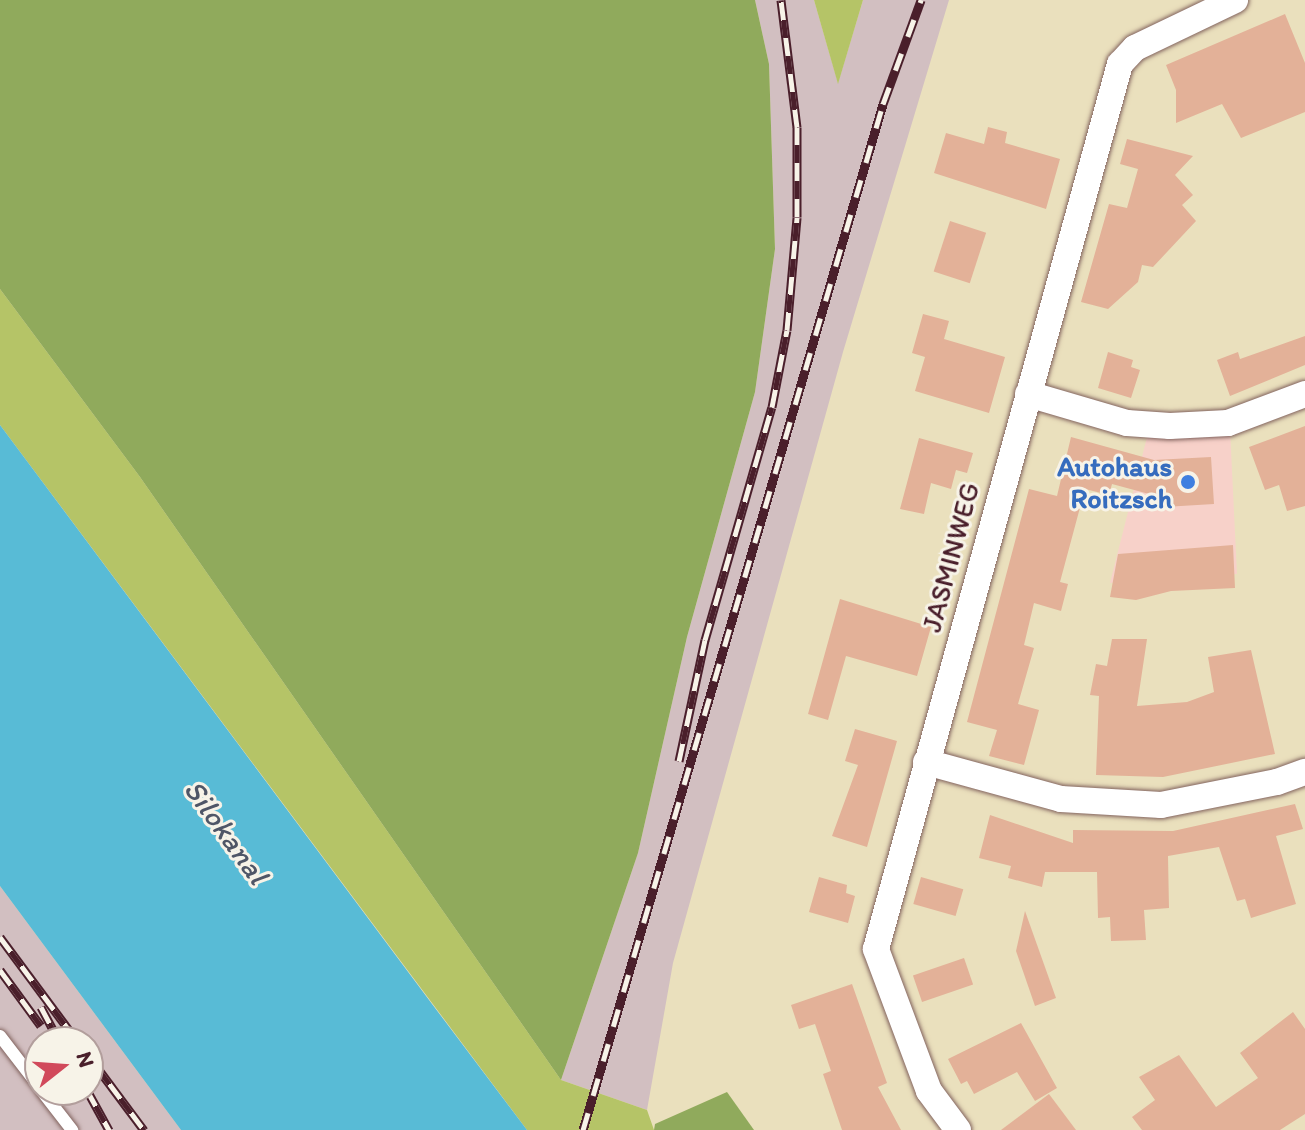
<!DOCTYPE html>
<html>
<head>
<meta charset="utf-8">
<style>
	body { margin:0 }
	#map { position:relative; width:1305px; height:1130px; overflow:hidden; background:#eae0bd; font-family:Itim,sans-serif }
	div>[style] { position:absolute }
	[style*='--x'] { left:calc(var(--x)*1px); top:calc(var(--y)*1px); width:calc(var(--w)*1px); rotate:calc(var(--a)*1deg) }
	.built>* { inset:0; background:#f7d1c9 }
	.industrial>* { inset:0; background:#d2bfc1 }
	.green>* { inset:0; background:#b5c467 }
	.forest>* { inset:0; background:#90aa5c }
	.water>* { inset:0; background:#58bbd6 }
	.building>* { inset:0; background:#e3b198; transform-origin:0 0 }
	.roads { filter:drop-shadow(0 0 2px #82635e) drop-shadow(0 0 2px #82635e) }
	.lane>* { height:12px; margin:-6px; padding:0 6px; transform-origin:6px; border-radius:6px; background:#fff }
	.street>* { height:26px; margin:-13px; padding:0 13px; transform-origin:13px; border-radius:13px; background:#fff }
	.rail>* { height:9px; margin-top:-4.5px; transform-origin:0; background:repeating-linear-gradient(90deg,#f7f3e8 0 18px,#4a1f2b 0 36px); box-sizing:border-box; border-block:2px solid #4a1f2b }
	.dots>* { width:22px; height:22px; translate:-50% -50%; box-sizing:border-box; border:4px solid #f7f3e8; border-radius:50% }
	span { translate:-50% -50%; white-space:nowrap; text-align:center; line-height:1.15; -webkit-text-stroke:6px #f7f3e8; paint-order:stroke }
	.shop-label { font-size:28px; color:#366cbe; font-weight:700 }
	.right { translate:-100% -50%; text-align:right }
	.street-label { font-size:28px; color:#4a1f2b }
	.water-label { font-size:30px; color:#4f5667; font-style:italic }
	.north { position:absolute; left:24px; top:1026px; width:80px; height:80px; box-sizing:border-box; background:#f7f3e8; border:2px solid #b29e9c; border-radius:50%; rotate:73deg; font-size:22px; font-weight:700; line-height:32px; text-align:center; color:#4a1f2b }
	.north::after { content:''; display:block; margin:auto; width:28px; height:36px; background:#d1495b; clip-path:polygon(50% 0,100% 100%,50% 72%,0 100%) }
</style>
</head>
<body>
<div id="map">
	<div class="built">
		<div style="clip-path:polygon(1230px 429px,1237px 574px,1110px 583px,1147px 437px)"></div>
	</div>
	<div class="industrial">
		<div style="clip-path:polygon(755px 0,814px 0,838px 83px,863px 0,949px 0,843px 352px,673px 963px,647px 1110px,561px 1080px,638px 853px,687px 637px,755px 392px,775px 249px,769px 64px)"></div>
		<div style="clip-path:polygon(evenodd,0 886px,181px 1130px,0 1130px,0 886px,40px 1042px,88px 1042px,88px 1090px,40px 1090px,40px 1042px)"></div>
	</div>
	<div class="green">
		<div style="clip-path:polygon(814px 0,863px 0,838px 84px)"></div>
		<div style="clip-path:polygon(0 289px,140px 477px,561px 1080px,647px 1110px,654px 1130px,527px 1130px,0 425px)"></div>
	</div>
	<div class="forest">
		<div style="clip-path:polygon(0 0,755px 0,769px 64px,775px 249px,755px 392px,687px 637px,638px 853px,561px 1080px,140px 477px,0 289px)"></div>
		<div style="clip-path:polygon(727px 1092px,754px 1130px,654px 1130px,655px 1124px)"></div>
	</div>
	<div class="water">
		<div style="clip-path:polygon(0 425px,432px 1004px,527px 1130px,181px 1130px,0 886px)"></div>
	</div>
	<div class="building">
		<div style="clip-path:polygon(1285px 14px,1305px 63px,1305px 112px,1241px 138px,1222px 104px,1176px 123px,1176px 90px,1166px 65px)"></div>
		<div style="clip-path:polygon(988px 127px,1007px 132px,1005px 143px,1060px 159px,1046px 209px,934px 173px,946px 133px,984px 144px)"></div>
		<div style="clip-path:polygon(1127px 139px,1193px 156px,1175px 175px,1193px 195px,1182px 205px,1196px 221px,1153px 267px,1142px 265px,1138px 282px,1108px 309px,1081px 302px,1109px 204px,1127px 208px,1138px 169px,1120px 164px)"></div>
		<div style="left:950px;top:221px;width:38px;height:53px;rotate:18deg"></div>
		<div style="clip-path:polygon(923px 314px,949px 321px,944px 339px,1005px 357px,989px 413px,915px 391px,925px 357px,912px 353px)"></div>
		<div style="clip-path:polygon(1305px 336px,1305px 365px,1230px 396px,1217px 360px,1238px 352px,1240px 359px)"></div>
		<div style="clip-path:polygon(1108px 352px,1133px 360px,1131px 367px,1140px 370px,1131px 398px,1098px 388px)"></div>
		<div style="clip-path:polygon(1305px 426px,1305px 506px,1287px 511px,1279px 485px,1265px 490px,1249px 447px)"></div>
		<div style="clip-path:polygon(1071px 437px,1154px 460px,1211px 457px,1214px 504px,1164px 507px,1164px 498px,1112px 484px,1109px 495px,1085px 489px,1060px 582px,1068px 584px,1061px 611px,1034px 603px,1024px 645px,1034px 648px,1018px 704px,1039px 710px,1024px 765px,989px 756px,997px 730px,967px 722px,1029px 489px,1057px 496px)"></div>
		<div style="clip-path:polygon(919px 438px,973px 453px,967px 473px,956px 470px,951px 489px,931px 483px,924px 514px,900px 509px)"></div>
		<div style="clip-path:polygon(1233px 545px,1235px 588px,1171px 591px,1136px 600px,1110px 597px,1118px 554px)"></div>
		<div style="clip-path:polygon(840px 599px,931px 627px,917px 676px,846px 656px,828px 720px,808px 714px)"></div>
		<div style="clip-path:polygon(1112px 639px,1147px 639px,1137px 706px,1187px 702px,1214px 692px,1208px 657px,1251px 650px,1275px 754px,1163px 777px,1096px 775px,1099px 696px,1090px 695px,1096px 664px,1107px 666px)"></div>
		<div style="clip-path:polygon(855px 729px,897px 741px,867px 847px,832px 836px,858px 765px,845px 761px)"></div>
		<div style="clip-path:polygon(1295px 804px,1303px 829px,1276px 836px,1296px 904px,1251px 918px,1245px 899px,1237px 901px,1219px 847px,1168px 856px,1169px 908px,1144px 910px,1146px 940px,1111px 941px,1110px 917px,1098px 918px,1097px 872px,1045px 872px,1042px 887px,1008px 878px,1011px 866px,979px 858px,990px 815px,1073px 843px,1073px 830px,1173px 831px)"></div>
		<div style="clip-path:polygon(819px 877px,847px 885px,846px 893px,855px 896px,848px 923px,809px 912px)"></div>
		<div style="left:921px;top:877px;width:44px;height:28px;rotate:16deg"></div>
		<div style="clip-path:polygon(1025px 911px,1056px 998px,1035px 1006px,1016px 951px)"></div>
		<div style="left:964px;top:958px;width:28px;height:54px;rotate:71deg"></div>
		<div style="clip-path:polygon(852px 984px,887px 1083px,878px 1087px,901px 1130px,842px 1130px,823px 1074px,831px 1071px,815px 1024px,799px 1029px,791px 1005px)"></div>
		<div style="clip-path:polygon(1293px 1012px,1305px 1029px,1305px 1114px,1280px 1130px,1142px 1130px,1132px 1117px,1155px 1100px,1139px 1077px,1179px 1055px,1216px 1107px,1258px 1078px,1240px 1053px)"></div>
		<div style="clip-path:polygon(1021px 1023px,1057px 1088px,1035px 1101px,1017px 1072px,974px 1094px,967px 1081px,961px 1084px,948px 1059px)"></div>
		<div style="clip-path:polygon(1049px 1094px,1076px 1130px,1001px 1130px)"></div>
	</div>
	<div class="roads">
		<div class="lane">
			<div style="--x:0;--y:1036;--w:66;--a:52.4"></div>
			<div style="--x:41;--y:1090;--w:51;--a:52.2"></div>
		</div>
		<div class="street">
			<div style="--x:1028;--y:394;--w:103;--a:16.3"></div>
			<div style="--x:1127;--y:423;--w:43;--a:4"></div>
			<div style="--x:1170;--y:426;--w:58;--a:-3"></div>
			<div style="--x:1228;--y:423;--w:82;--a:-20.6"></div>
			<div style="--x:926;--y:762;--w:140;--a:15.3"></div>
			<div style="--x:1061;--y:799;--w:100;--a:3.4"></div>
			<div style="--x:1161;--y:805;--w:118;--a:-11.2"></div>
			<div style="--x:1277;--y:782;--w:30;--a:-20"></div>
			<div style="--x:958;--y:1130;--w:49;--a:-126.6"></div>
			<div style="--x:929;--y:1091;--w:152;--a:-110.5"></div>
			<div style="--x:876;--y:949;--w:918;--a:-74.59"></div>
			<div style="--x:1120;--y:64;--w:22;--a:-47"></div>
			<div style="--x:1135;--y:48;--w:111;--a:-25.6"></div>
		</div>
	</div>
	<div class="rail">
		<div style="--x:679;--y:761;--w:124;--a:-77.9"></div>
		<div style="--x:705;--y:640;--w:242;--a:-74"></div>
		<div style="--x:772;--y:407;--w:78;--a:-79"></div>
		<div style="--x:787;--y:330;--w:113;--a:-84.9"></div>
		<div style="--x:797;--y:217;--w:90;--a:-90"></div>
		<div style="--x:797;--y:127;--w:128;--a:-97.2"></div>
		<div style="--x:0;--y:937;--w:131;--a:53.4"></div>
		<div style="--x:0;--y:970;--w:69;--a:53.8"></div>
		<div style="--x:41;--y:1007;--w:40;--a:62"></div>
		<div style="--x:88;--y:1055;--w:94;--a:53.3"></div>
		<div style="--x:87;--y:1090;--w:46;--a:61.2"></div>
		<div style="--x:583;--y:1130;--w:1069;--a:-73.7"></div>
		<div style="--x:883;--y:104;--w:111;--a:-69.9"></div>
	</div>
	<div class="dots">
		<div style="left:1188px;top:482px;background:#3f7fe0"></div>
	</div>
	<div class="shop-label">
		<span class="right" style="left:1172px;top:482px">Autohaus<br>Roitzsch</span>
	</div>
	<div class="street-label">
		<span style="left:950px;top:557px;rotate:-75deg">JASMINWEG</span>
	</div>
	<div class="water-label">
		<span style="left:226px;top:832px;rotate:54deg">Silokanal</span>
	</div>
	<div class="north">N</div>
</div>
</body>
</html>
